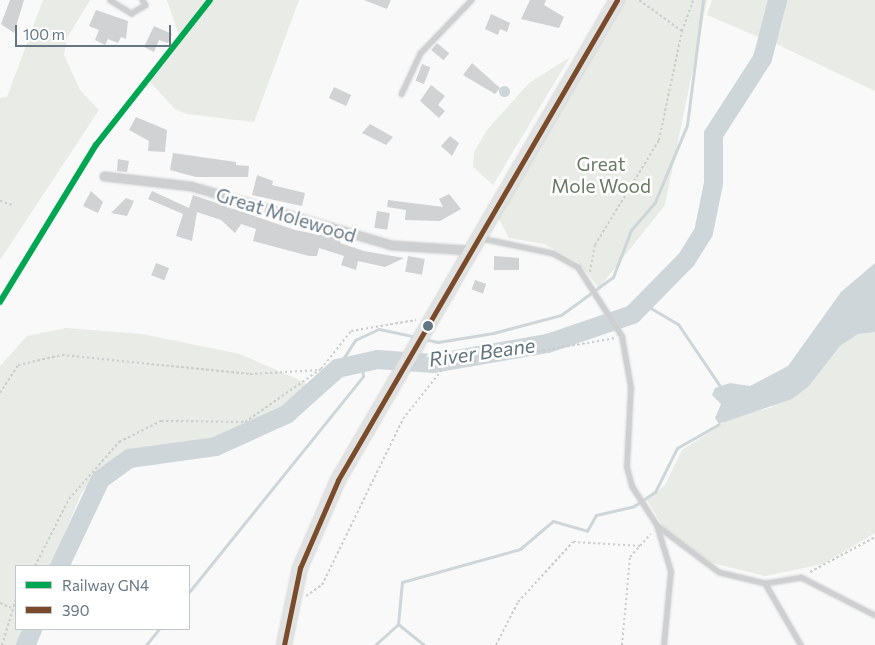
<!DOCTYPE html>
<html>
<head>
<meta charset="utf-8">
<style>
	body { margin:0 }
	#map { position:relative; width:875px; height:645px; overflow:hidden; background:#f9f9f9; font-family:Commissioner,sans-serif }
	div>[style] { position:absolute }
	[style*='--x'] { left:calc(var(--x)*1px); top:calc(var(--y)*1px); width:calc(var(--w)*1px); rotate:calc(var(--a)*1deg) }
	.green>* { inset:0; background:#e8ebe6 }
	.water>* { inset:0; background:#ced6d9 }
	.round { border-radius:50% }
	.stream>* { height:3px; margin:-1.5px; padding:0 1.5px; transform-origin:1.5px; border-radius:1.5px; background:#ced6d9 }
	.river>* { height:19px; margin:-9.5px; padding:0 9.5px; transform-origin:9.5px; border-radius:9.5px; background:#ced6d9 }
	.building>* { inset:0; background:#d0d2d3; transform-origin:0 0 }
	.path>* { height:2px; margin-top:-1px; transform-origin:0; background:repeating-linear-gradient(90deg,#cbcccd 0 2.5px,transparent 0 5px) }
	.roads { filter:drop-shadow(0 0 1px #d5d6d7) drop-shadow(0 0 1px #d5d6d7) }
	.service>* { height:4.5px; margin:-2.25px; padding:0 2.25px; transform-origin:2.25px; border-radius:2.25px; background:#cecfd0 }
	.minor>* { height:9px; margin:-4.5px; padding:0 4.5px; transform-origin:4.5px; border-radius:4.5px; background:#cecfd0 }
	.primary>* { height:14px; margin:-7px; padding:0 7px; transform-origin:7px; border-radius:7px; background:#e1e2e2 }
	.bus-1>* { height:5px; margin:-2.5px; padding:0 2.5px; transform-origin:2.5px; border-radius:2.5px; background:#7a4b2a }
	.rail-1>* { height:6px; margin:-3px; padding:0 3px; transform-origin:3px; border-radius:3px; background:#00a651 }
	.dots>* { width:14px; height:14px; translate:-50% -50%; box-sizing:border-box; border:2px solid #fff; border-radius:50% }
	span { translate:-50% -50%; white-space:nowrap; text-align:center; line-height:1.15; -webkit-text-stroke:5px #fff; paint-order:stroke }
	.park-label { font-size:19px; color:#687a64 }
	.street-label { font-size:19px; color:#657683 }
	.water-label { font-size:20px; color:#60757c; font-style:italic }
	.legend { position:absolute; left:15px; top:565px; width:175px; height:65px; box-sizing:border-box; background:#fff; border:1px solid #c1c8cd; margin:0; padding:6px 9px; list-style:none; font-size:15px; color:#657683 }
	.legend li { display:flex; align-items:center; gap:10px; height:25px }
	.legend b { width:25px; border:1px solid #c1c8cd }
	.scale { position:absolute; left:15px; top:25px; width:156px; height:22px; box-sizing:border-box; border:2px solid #657683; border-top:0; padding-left:6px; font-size:15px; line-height:18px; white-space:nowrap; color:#657683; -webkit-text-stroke:4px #fff; paint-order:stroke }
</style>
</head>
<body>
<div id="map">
	<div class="green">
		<div style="clip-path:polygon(43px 0,90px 0,67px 38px,64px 55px,80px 90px,99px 110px,0 260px,0 98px,7px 97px)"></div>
		<div style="clip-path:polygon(167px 0,299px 0,254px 122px,187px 114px,175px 109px,149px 81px,150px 73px,180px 39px)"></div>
		<div style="clip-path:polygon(624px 0,707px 0,665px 205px,599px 288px,578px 262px,544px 244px,509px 238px,498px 217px)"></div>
		<div style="clip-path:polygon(712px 0,773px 0,763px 39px,707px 15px)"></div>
		<div style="clip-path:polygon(783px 0,875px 0,875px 91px,770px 41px)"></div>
		<div style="clip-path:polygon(570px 57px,493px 185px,473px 167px,474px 152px,487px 130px,529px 83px)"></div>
		<div style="clip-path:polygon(66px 328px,142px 334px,240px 354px,304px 382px,314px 392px,242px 436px,199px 447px,140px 451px,103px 467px,81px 494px,51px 566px,16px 566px,16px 629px,25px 629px,19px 645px,0 645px,0 366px,27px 336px)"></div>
		<div style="clip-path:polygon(875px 332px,875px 533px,823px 564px,765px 576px,712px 563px,664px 528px,647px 500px,665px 485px,682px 450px,736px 415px,770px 408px,809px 386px,840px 346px,858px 334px)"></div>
	</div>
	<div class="water">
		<div class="round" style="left:498.5px;top:85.5px;width:11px;height:11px"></div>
		<div style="clip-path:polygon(875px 263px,875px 332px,858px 334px,840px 346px,809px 386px,792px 399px,719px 424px,715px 418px,721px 404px,712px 395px,715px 388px,730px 383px,750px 386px,788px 366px,841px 292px)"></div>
	</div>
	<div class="stream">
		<div style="--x:642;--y:303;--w:42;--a:30.3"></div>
		<div style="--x:678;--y:324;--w:75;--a:55.9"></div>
		<div style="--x:424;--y:339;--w:14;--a:12"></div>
		<div style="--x:438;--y:342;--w:56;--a:-9.3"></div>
		<div style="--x:493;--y:333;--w:70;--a:-14.8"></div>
		<div style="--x:561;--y:315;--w:64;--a:-36.2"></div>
		<div style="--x:613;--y:277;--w:50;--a:-69"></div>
		<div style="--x:631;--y:230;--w:37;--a:-49"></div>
		<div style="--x:655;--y:202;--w:83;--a:-67.4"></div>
		<div style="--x:687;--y:125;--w:126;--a:-82.7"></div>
		<div style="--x:337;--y:368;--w:33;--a:-57"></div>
		<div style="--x:355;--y:340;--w:26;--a:-25"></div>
		<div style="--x:379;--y:329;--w:38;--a:12"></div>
		<div style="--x:189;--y:592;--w:277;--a:-51.1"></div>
		<div style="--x:363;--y:376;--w:14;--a:-98"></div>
		<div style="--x:398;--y:624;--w:33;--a:39"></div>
		<div style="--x:146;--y:645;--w:21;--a:-51"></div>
		<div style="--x:375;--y:645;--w:31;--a:-42"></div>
		<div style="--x:398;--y:624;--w:42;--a:-84.6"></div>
		<div style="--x:402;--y:582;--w:123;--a:-15.6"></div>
		<div style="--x:520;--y:549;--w:43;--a:-40.3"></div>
		<div style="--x:553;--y:521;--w:35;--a:16"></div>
		<div style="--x:587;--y:531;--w:18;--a:-61"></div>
		<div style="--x:596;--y:515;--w:39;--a:-13"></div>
		<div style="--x:634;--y:506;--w:25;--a:-34"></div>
		<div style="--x:655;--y:492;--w:49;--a:-63.4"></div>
		<div style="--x:677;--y:448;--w:48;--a:-29.7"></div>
	</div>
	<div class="river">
		<div style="--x:59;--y:566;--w:96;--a:-64.8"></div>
		<div style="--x:100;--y:479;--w:36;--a:-36"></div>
		<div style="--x:129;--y:458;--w:87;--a:-7.9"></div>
		<div style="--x:215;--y:446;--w:78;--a:-24.3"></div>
		<div style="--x:286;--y:414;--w:69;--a:-42"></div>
		<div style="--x:337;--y:368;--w:41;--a:-12.7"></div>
		<div style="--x:377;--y:359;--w:56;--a:4.1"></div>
		<div style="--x:433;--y:363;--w:116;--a:-10"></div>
		<div style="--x:547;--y:343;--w:90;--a:-18.8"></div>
		<div style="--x:632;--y:314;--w:77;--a:-45.5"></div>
		<div style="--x:686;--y:259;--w:32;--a:-58"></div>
		<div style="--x:703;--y:232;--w:50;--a:-78.5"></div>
		<div style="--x:713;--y:183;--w:49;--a:-90"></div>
		<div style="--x:713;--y:134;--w:90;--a:-57.2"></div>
		<div style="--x:762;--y:58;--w:60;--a:-75.5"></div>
		<div style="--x:25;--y:645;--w:17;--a:-66"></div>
	</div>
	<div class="building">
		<div style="clip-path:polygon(10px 0,24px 0,14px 33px,1px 24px)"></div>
		<div style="clip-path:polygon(364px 0,391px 0,387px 9px)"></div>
		<div style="clip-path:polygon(530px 0,546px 0,544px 5px,564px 17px,559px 28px,521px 19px)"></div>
		<div style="clip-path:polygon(96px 10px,128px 21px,126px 39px,121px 37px,118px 43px,108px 39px,105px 45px,95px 40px,99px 30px,89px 26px)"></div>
		<div style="clip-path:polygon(491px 14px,510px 23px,507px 32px,500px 29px,498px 35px,485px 29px)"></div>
		<div style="clip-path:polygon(154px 26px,172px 34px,168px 43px,159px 40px,154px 52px,144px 47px)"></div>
		<div style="left:437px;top:43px;width:16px;height:9px;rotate:40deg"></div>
		<div style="clip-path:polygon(472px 63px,500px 88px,495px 94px,463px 75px)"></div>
		<div style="left:422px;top:64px;width:9px;height:18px;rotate:21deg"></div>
		<div style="clip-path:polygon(431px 85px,445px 96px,438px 105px,445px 111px,439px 118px,420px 101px)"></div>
		<div style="left:334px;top:87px;width:19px;height:12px;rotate:25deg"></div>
		<div style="clip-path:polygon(136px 117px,167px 130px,165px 152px,148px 151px,149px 141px,129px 130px)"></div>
		<div style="clip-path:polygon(370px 124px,393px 137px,386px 145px,362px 133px)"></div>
		<div style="clip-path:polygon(450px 136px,459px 143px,452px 156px,441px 146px)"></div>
		<div style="clip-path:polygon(173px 153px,236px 162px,236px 165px,249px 166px,248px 177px,196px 177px,170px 170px)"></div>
		<div style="clip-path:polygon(118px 159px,129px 161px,127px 172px,117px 171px)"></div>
		<div style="clip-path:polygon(257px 175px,273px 181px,272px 185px,305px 193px,302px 206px,252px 195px)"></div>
		<div style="clip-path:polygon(91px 191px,103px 202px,98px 213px,83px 206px)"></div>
		<div style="clip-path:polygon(152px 191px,189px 208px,193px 195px,295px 230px,341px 239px,340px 243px,364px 251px,404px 258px,385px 267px,358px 261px,356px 270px,341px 265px,344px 256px,319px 248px,317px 256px,309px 256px,253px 241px,256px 229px,241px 224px,235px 233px,221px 220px,197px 212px,192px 241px,176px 236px,183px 214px,148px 199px)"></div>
		<div style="clip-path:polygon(449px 194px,461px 209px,440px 221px,405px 220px,406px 210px,387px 207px,388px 200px,443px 207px,439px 199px)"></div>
		<div style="clip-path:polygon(126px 198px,134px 201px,127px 216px,111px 213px)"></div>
		<div style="left:377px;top:211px;width:13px;height:17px;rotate:9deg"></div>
		<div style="left:408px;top:256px;width:17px;height:16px;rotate:10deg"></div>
		<div style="clip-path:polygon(494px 256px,519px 258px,519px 270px,494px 270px)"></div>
		<div style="left:156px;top:263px;width:14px;height:13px;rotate:21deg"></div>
		<div style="left:475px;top:280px;width:12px;height:10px;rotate:20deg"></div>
	</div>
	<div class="path">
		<div style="--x:682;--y:31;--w:33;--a:-70"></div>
		<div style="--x:0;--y:201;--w:14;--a:17"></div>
		<div style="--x:590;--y:272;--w:27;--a:-80"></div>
		<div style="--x:595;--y:245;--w:123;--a:-58.6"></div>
		<div style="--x:659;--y:140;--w:111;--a:-78.1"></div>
		<div style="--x:682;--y:31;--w:53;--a:-144.2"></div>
		<div style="--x:0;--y:393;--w:33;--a:-57"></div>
		<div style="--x:18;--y:365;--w:45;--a:-12.8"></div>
		<div style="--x:62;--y:355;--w:189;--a:5.8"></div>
		<div style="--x:250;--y:374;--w:70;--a:-3.3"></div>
		<div style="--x:35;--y:566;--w:75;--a:-63.1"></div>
		<div style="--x:69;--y:499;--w:76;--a:-48.7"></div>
		<div style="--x:119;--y:442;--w:47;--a:-26.6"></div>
		<div style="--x:161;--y:421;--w:84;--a:0.7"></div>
		<div style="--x:245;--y:422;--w:93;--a:-34.9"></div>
		<div style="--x:321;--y:369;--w:48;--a:-51.7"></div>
		<div style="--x:351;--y:331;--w:66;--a:-9.6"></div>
		<div style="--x:810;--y:572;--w:74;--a:-28.3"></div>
		<div style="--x:306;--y:596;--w:19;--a:-35"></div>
		<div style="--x:322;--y:585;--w:185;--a:-64"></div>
		<div style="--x:403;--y:419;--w:66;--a:-51.7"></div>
		<div style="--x:444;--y:367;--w:173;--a:-9.6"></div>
		<div style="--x:0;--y:603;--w:12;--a:24"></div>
		<div style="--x:2;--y:645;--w:48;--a:-73.1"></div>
		<div style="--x:496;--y:645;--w:48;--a:-62.9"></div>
		<div style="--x:518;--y:602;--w:81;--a:-47.5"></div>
		<div style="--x:573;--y:542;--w:69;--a:3.3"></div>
		<div style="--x:622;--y:645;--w:88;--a:-84.8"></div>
		<div style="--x:630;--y:557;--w:31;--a:-48"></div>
	</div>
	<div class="roads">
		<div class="service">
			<div style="--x:110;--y:0;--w:25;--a:32"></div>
			<div style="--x:131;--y:13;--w:16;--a:-30"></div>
			<div style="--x:145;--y:5;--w:6;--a:-121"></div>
			<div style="--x:401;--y:94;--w:45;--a:-65.1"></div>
			<div style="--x:420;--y:53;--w:74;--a:-46.1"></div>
			<div style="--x:481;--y:238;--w:74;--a:11.8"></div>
			<div style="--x:553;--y:253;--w:29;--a:29"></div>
			<div style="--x:578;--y:267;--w:82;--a:57.5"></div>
			<div style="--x:622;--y:336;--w:52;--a:80"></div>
			<div style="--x:631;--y:387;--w:80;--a:92.9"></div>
			<div style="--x:627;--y:467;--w:20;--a:75"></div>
			<div style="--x:632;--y:486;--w:46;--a:57.3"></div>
			<div style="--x:657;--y:525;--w:48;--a:73.1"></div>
			<div style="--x:671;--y:571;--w:74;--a:95.4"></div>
			<div style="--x:658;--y:526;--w:76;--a:37"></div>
			<div style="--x:719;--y:572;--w:47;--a:13.4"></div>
			<div style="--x:765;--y:583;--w:36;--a:-9"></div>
			<div style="--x:801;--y:577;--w:83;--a:27.2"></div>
			<div style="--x:765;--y:583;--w:72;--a:59.9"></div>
		</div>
		<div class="minor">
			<div style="--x:104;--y:176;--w:88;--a:6.6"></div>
			<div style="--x:191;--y:186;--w:209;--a:16.4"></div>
			<div style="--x:391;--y:245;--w:77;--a:3.7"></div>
		</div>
		<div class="primary">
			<div style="--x:284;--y:645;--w:79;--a:-78.3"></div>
			<div style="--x:300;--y:568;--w:96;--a:-66.6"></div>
			<div style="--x:338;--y:480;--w:555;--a:-59.83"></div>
		</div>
	</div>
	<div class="bus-1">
		<div style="--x:284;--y:645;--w:79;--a:-78.3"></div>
		<div style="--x:300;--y:568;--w:96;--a:-66.6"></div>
		<div style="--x:338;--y:480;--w:555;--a:-59.83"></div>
	</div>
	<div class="rail-1">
		<div style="--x:0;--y:302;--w:184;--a:-58.6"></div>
		<div style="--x:96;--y:145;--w:184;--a:-51.8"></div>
	</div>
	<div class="dots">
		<div style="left:428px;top:326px;background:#657683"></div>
	</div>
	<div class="park-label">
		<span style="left:601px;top:175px">Great<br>Mole Wood</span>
	</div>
	<div class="street-label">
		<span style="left:286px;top:215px;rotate:17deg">Great Molewood</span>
	</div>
	<div class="water-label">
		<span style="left:482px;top:352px;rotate:-8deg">River Beane</span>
	</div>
	<ul class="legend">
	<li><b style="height:6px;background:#00a651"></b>Railway GN4</li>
	<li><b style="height:6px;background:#7a4b2a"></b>390</li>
	</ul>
	<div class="scale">100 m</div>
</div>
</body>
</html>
